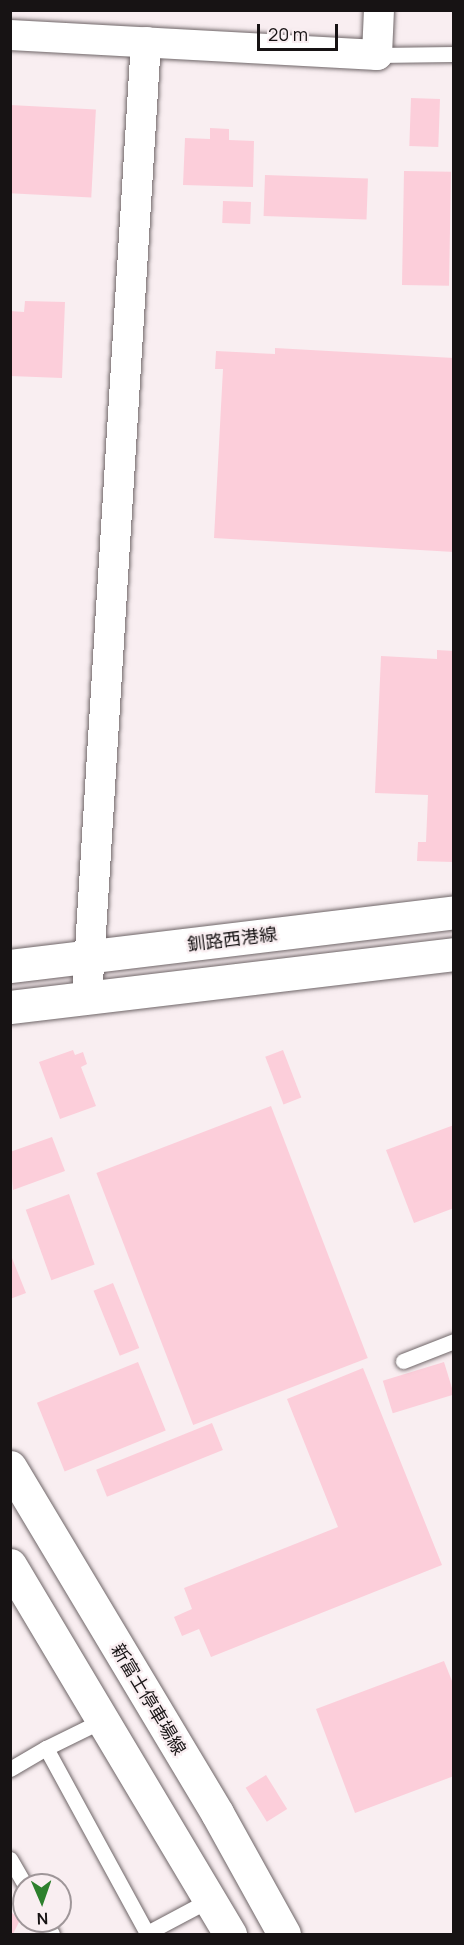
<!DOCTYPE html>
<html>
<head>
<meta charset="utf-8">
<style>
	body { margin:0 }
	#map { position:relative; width:464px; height:1945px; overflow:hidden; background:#f9eef1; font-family:Manrope,"Noto Sans JP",sans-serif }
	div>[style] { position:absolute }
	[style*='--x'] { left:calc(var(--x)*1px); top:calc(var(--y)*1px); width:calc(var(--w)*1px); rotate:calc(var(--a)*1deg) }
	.building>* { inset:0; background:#fcceda; transform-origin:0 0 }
	.roads { filter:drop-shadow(0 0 2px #6f6668) drop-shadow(0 0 2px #6f6668) }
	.lane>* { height:15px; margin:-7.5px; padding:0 7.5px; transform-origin:7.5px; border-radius:7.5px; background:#fff }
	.street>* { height:30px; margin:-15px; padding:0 15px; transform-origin:15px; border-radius:15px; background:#fff }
	.secondary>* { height:33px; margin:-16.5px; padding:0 16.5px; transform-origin:16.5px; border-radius:16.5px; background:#fff }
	span { translate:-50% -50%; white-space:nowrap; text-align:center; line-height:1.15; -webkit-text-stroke:4.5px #f9eef1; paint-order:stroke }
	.street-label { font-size:18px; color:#171314 }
	.frame { position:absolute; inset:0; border:12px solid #171314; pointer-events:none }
	.north { position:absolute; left:12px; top:1873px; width:60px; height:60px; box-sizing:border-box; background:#f9eef1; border:2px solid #9f9699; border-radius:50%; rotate:178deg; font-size:16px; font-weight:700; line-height:24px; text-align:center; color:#171314 }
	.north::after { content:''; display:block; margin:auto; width:21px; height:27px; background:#2d802d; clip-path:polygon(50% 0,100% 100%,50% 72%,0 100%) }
	.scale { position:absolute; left:257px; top:24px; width:81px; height:27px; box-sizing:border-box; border:3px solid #171314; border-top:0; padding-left:8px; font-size:18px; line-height:21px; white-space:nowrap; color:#171314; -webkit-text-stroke:4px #f9eef1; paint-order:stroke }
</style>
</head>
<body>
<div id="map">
	<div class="building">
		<div style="left:411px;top:98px;width:29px;height:48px;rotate:2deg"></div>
		<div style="left:10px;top:105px;width:86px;height:88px;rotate:3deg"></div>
		<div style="clip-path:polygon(210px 128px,229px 129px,229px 140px,254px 141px,253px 187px,183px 185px,185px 138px,210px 139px)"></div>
		<div style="left:404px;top:171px;width:47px;height:114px;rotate:1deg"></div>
		<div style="left:265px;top:175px;width:103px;height:41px;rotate:2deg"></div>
		<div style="left:223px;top:201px;width:28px;height:22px;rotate:2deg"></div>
		<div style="clip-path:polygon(25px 301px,65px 302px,62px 378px,10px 376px,10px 311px,24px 312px)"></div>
		<div style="clip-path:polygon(275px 348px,454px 358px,454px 552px,214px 538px,223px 369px,215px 369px,216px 351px,275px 354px)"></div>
		<div style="clip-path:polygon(437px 650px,454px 651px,454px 862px,417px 861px,418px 842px,426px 842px,428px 795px,375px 793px,381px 656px,437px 659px)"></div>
		<div style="clip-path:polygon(73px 1050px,75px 1055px,83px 1052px,87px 1064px,81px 1067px,96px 1106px,60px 1119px,39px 1062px)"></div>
		<div style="left:283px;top:1050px;width:51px;height:19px;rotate:69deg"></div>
		<div style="left:271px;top:1106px;width:270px;height:187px;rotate:69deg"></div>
		<div style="clip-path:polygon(454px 1125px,454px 1208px,414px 1223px,386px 1150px)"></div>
		<div style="clip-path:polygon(52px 1137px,65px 1171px,13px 1190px,10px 1152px)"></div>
		<div style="left:69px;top:1194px;width:75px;height:46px;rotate:70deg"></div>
		<div style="clip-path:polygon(10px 1253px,26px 1293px,10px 1299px)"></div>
		<div style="left:113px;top:1283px;width:70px;height:21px;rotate:68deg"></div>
		<div style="left:138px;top:1362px;width:74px;height:109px;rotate:68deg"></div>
		<div style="left:444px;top:1362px;width:34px;height:64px;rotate:73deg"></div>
		<div style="clip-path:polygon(363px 1368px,442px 1565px,211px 1657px,199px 1629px,182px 1636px,174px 1617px,192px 1609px,184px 1588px,338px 1527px,287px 1399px)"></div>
		<div style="left:212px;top:1423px;width:29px;height:125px;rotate:68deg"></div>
		<div style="clip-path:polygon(444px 1661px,454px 1686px,454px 1776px,355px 1813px,316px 1709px)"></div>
		<div style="left:266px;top:1775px;width:40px;height:24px;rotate:58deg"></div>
		<div style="clip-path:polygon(10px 1911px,20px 1920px,13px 1934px,10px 1934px)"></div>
	</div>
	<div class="roads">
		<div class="lane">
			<div style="--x:377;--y:55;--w:77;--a:-0.7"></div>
			<div style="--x:403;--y:1361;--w:55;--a:-21.4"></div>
			<div style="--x:103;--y:1720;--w:64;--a:153.8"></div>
			<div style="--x:46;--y:1748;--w:211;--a:61.4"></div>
			<div style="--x:147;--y:1933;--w:70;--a:-28"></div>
			<div style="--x:10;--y:1769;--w:42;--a:-30.3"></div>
			<div style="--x:10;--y:1859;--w:30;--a:60"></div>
			<div style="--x:44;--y:1921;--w:15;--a:58"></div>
		</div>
		<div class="street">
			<div style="--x:10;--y:35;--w:368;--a:3.1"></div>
			<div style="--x:377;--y:55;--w:45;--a:-87.5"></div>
			<div style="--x:87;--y:998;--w:958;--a:-86.47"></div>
		</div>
		<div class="secondary">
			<div style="--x:10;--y:966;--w:447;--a:-6.9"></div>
			<div style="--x:10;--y:1007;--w:447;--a:-6.8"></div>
			<div style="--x:10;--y:1467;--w:403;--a:59.1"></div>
			<div style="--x:217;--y:1813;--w:138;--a:61"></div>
			<div style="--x:10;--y:1565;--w:430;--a:59.2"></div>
		</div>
	</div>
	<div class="street-label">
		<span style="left:232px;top:939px;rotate:-7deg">釧路西港線</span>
		<span style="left:149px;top:1699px;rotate:59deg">新富士停車場線</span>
	</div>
	<div class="frame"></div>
	<div class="north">N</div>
	<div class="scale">20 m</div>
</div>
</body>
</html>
